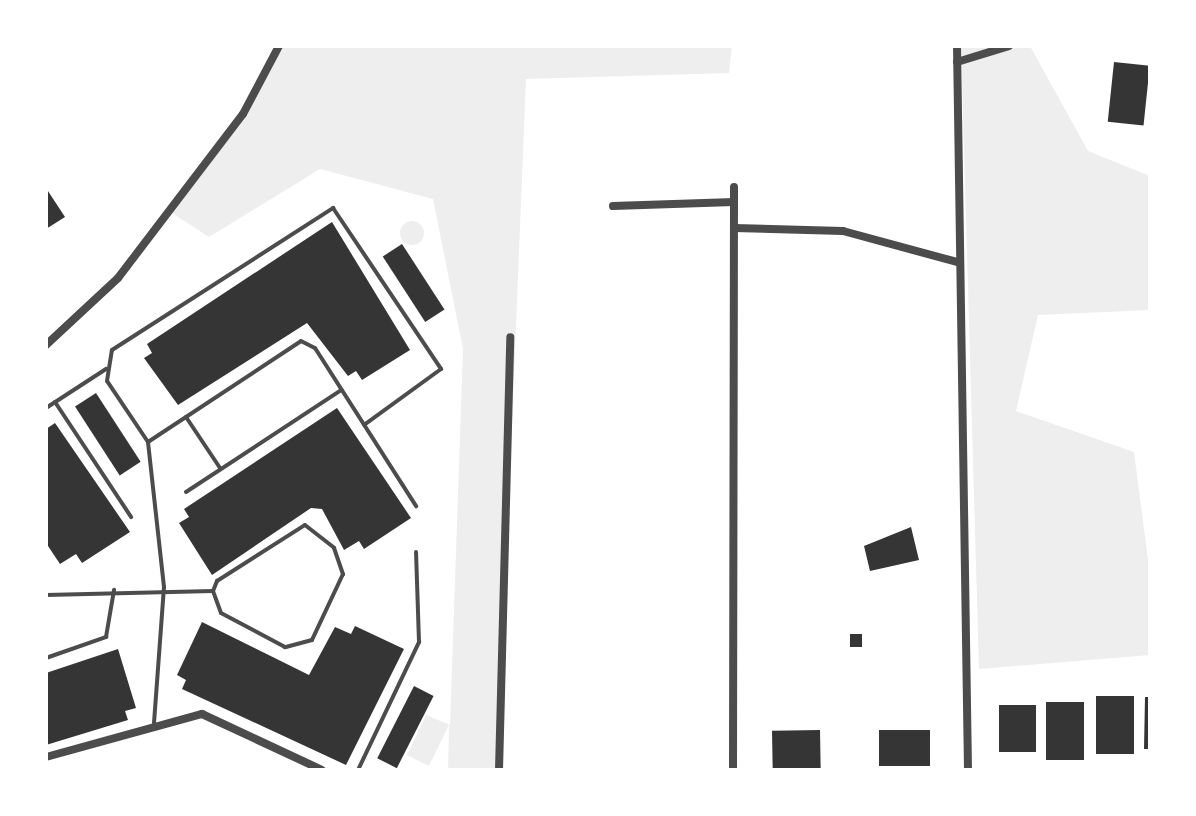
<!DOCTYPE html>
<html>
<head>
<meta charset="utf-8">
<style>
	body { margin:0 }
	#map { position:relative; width:1196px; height:816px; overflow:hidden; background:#fff; font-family:Commissioner,sans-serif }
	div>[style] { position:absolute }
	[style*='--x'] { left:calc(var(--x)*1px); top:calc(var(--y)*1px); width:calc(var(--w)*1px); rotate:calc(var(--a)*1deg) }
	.green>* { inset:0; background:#eee }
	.round { border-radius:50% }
	.building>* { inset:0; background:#353535; transform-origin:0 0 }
	.service>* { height:4px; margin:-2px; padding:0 2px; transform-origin:2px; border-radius:2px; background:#4c4c4c }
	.minor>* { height:8px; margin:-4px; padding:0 4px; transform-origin:4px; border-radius:4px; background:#4c4c4c }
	span { translate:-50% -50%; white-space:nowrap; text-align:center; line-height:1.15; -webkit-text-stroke:6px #fff; paint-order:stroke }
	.frame { position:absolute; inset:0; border:48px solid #fff; pointer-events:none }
</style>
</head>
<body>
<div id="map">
	<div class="green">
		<div style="clip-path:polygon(279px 46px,732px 46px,729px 73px,526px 79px,498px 770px,448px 770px,449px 725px,429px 766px,407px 755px,426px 715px,450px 725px,463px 349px,433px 199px,320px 169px,209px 237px,169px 211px,243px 114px)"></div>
		<div style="clip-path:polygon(961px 46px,1030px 46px,1088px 151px,1150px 176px,1150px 310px,1038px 315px,1016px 411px,1134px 452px,1150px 575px,1150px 655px,979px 669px)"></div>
		<div class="round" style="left:400px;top:221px;width:24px;height:24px"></div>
	</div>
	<div class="building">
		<div style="left:1114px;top:62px;width:36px;height:60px;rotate:6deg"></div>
		<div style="clip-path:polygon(46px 188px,65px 217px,46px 229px)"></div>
		<div style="clip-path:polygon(332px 222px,410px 350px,362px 380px,356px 371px,348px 376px,307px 323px,178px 405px,144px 358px,152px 353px,147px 344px)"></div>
		<div style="left:402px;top:244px;width:78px;height:23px;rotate:57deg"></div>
		<div style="left:96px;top:393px;width:82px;height:25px;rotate:57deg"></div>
		<div style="clip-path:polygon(337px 408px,411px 518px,364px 549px,359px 541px,344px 550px,322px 509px,311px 508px,212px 575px,179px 523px,189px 517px,184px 509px)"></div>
		<div style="clip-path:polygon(55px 423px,130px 532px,82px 563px,76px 554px,60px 564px,46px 543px,46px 429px)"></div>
		<div style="clip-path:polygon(911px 527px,919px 560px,870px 571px,864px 546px)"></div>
		<div style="clip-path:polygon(202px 622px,309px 675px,335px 627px,351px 634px,355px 626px,404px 649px,346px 765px,182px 689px,186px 680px,177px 675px)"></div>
		<div style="left:850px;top:634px;width:12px;height:13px"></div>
		<div style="clip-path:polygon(118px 649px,136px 708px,125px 711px,128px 720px,46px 745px,46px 673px)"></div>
		<div style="left:414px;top:686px;width:22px;height:81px;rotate:27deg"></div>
		<div style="left:1096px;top:696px;width:38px;height:58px"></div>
		<div style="clip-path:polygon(1145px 697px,1150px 697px,1150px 749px,1144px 749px)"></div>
		<div style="left:1046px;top:702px;width:38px;height:58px"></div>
		<div style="left:999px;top:705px;width:37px;height:47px"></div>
		<div style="left:820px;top:730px;width:39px;height:48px;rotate:89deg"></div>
		<div style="left:879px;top:730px;width:51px;height:36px"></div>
	</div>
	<div class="service">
		<div style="--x:55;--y:402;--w:138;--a:56.5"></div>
		<div style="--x:46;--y:408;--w:72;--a:-33"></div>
		<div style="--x:186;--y:417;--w:61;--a:56.3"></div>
		<div style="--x:148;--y:442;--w:183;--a:-33.4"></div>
		<div style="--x:301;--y:341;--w:16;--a:27"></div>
		<div style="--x:315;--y:348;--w:188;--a:57.4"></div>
		<div style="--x:186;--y:492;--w:186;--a:-33.3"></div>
		<div style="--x:305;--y:525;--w:37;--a:38"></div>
		<div style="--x:334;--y:548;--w:28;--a:71"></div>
		<div style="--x:343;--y:574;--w:73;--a:115.2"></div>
		<div style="--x:312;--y:640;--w:28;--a:165"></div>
		<div style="--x:285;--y:647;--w:72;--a:-152"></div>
		<div style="--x:221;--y:613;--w:23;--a:-110"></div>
		<div style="--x:213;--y:591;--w:11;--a:-68"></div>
		<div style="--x:217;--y:581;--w:104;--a:-32.5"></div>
		<div style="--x:46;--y:595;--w:167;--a:-1.4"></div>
		<div style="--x:46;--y:658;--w:64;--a:-19.3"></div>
		<div style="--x:106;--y:637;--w:48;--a:-80.3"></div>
		<div style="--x:154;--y:723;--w:136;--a:-85.8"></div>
		<div style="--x:164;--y:587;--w:146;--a:-96.3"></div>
		<div style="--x:148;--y:442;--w:73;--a:-123.9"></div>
		<div style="--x:107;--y:381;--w:31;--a:-81"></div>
		<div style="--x:112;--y:350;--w:263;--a:-32.7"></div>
		<div style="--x:333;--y:208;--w:194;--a:56.1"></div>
		<div style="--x:441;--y:369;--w:95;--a:144"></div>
		<div style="--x:358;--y:770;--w:142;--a:-64.5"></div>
		<div style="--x:419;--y:642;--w:90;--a:-91.9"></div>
	</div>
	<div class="minor">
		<div style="--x:957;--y:46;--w:724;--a:89.13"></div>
		<div style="--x:957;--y:62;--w:54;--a:-17.1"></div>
		<div style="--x:613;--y:206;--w:121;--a:-1.9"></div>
		<div style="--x:734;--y:228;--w:109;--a:1.6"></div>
		<div style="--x:843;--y:231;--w:118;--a:15.2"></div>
		<div style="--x:46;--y:345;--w:98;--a:-42.9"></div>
		<div style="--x:118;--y:278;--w:206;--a:-52.7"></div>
		<div style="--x:243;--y:114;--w:77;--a:-62.1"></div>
		<div style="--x:46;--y:757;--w:162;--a:-15.4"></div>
		<div style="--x:202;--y:714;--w:132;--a:25"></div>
		<div style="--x:499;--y:770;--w:433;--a:-88.5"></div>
		<div style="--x:733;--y:770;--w:583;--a:-89.9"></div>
	</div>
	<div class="frame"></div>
</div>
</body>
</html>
